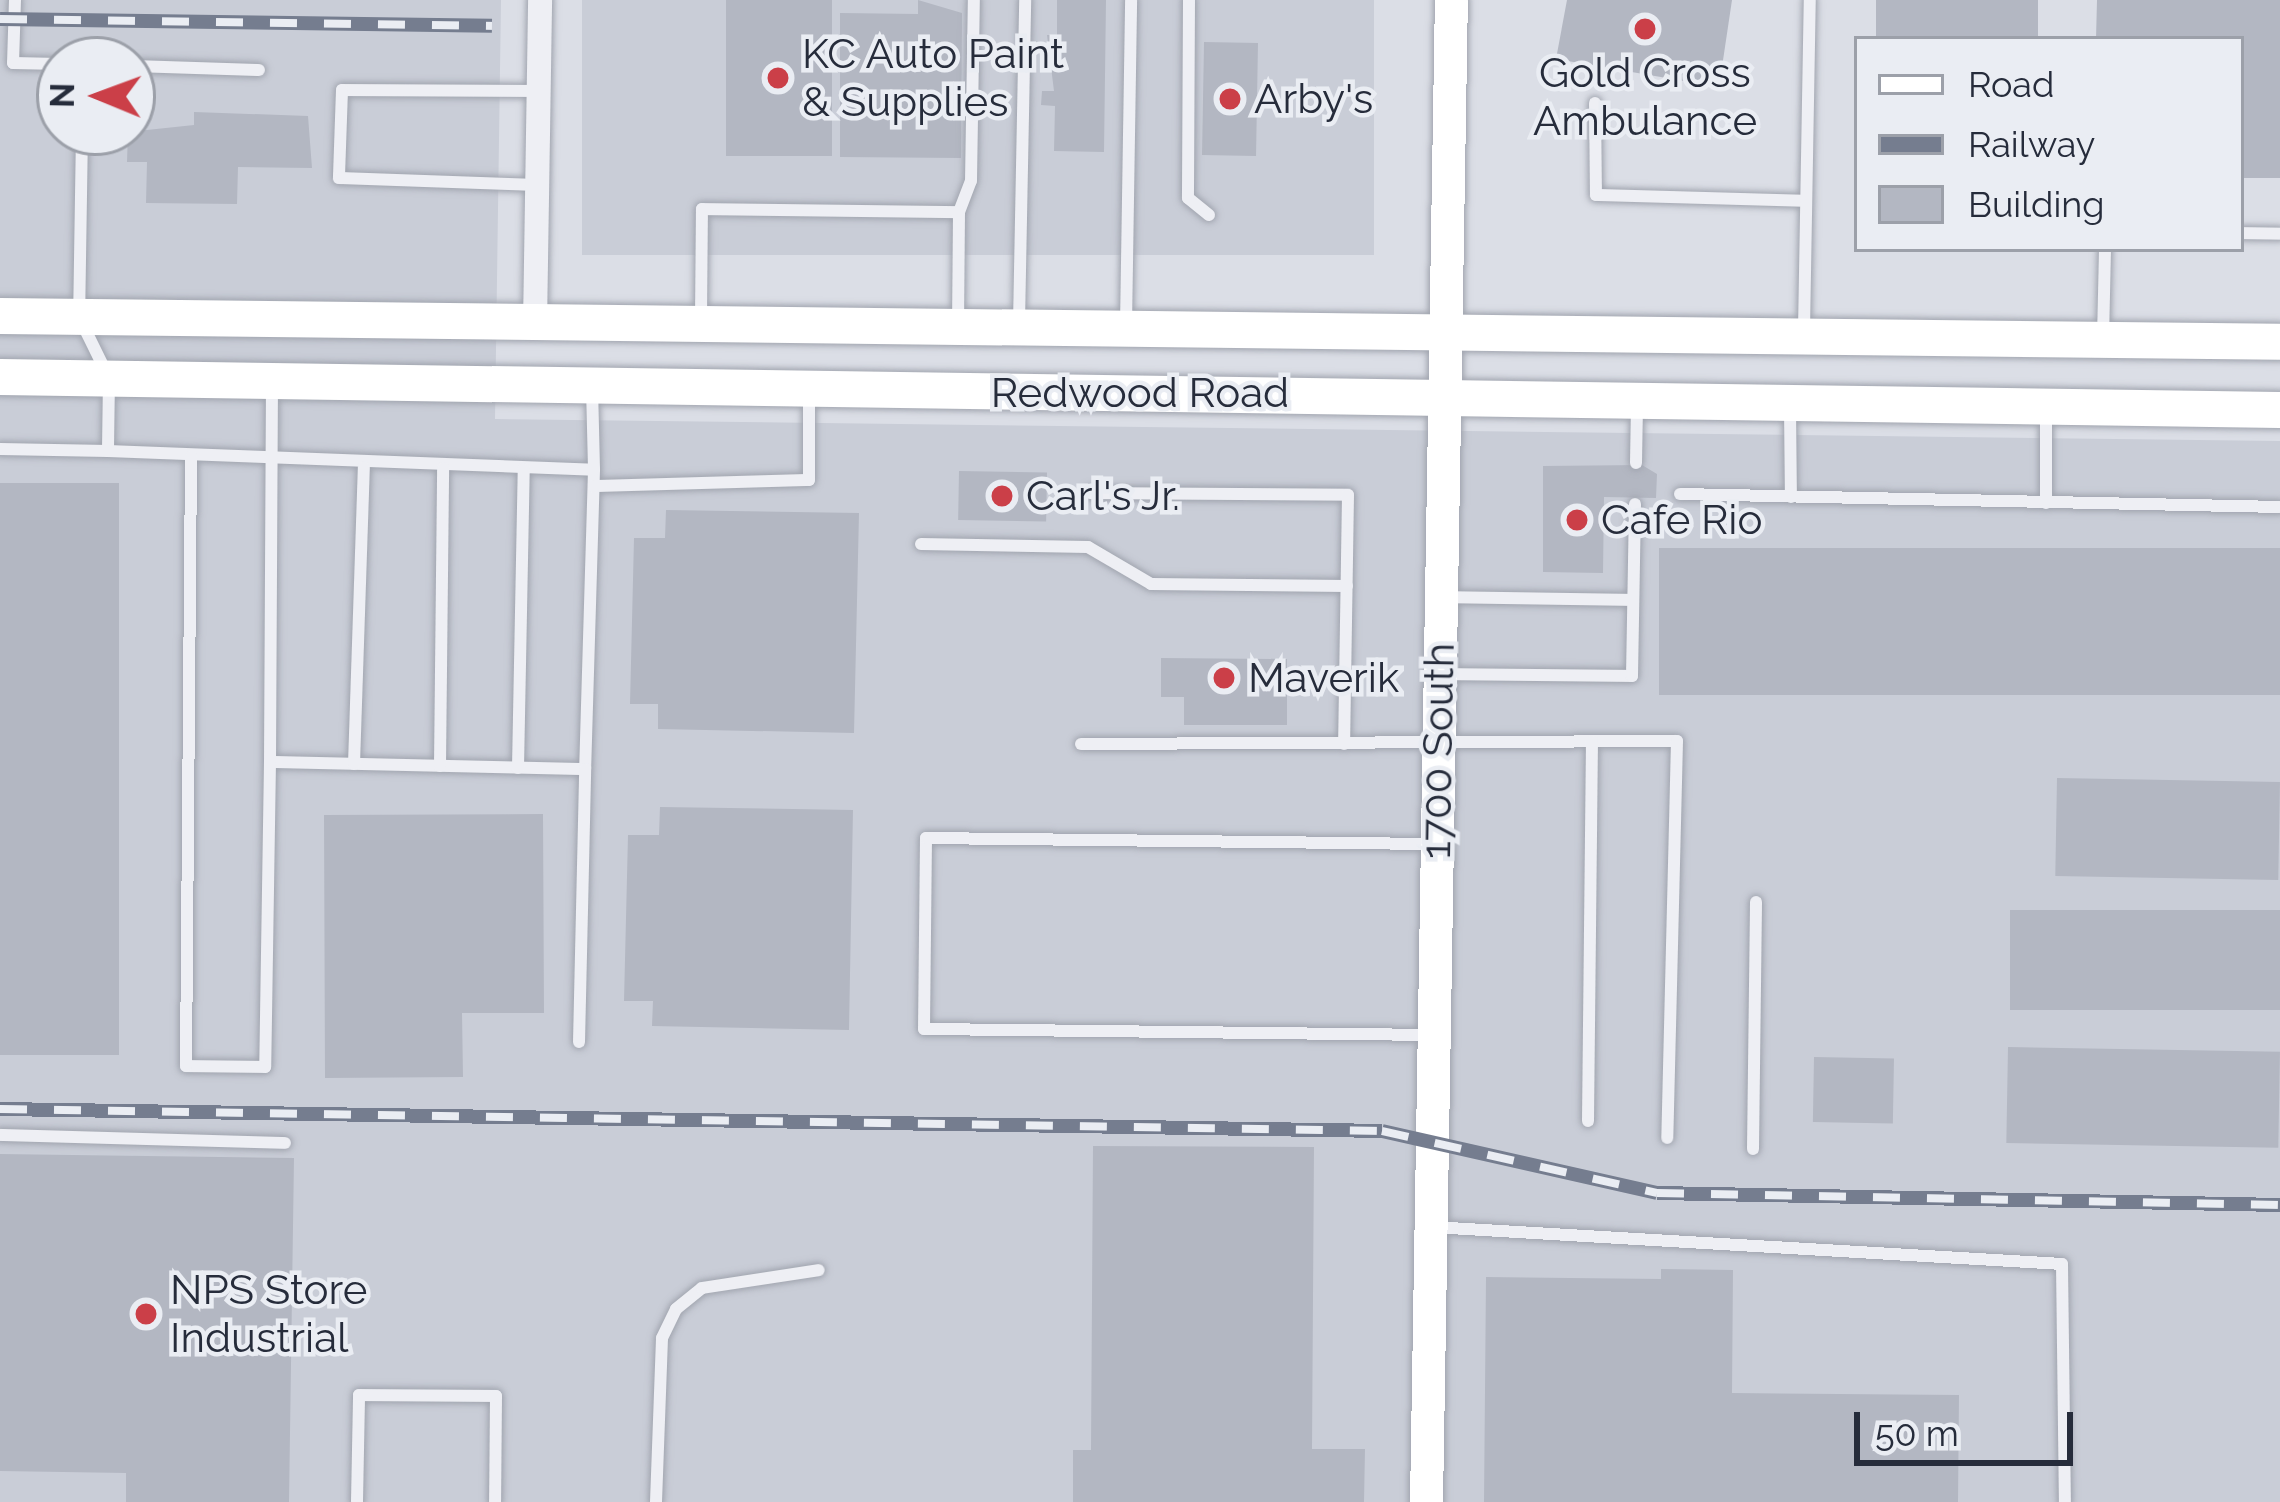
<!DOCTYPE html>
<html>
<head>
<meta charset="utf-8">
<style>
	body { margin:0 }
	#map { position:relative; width:2280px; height:1502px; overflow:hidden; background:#dbdee6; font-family:Raleway,sans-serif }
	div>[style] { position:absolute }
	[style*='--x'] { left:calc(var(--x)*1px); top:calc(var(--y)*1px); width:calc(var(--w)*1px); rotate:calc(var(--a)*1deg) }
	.built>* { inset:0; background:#c9cdd7; transform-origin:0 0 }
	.building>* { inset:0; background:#b3b7c2; transform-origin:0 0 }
	.roads { filter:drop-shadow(0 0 3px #a1a5af) drop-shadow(0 0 3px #a1a5af) }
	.lane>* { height:12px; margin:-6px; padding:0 6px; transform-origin:6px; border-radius:6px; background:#eeeff4 }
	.street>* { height:24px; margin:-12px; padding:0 12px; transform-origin:12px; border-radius:12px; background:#eeeff4 }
	.secondary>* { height:33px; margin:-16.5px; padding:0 16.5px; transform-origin:16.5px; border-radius:16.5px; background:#fff }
	.primary>* { height:36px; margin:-18px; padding:0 18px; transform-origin:18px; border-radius:18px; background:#fff }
	.rail>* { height:14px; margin-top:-7px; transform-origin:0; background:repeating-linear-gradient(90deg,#eaedf3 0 27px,#757d8f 0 54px); box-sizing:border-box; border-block:3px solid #757d8f }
	.dots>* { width:33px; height:33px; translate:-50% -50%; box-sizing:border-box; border:6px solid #eaedf3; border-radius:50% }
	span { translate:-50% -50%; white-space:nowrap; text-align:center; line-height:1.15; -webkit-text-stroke:9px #eaedf3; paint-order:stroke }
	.poi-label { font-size:42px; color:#262c3b }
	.left { translate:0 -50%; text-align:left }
	.street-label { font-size:42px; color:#262c3b }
	.legend { position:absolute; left:1854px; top:36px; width:390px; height:216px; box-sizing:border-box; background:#eaedf3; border:3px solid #9ca0a9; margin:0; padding:15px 21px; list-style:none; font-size:36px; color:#262c3b }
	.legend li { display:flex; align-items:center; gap:24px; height:60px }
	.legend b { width:60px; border:3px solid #9ca0a9 }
	.north { position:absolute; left:36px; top:36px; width:120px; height:120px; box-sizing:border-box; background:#eaedf3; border:3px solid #9ca0a9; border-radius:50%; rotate:271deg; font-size:33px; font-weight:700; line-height:48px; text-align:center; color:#262c3b }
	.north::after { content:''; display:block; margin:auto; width:42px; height:54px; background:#cb3f48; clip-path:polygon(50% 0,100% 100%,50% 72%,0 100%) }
	.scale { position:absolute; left:1854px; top:1412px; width:219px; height:54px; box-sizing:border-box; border:6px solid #262c3b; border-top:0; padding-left:15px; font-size:36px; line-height:42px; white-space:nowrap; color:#262c3b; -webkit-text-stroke:9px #eaedf3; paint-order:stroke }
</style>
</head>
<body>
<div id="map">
	<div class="built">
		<div style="clip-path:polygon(evenodd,0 0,501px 0,495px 419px,2280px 441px,2280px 1502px,0 1502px,0 0,60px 60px,132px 60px,132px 132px,60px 132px,60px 60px)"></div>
		<div style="left:582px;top:0;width:792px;height:255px"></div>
	</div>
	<div class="building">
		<div style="left:726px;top:0;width:106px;height:156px"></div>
		<div style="clip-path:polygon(918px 0,962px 13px,961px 158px,840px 157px,840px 13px,918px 14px)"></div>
		<div style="clip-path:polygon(1057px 0,1106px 0,1104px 152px,1054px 151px,1055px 106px,1041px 105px,1042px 91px,1054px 91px,1047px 35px,1057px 35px)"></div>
		<div style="clip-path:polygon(1567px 0,1732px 0,1719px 87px,1556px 59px)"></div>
		<div style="left:1876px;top:0;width:162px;height:39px"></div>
		<div style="clip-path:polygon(2097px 0,2280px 0,2280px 178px,2241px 178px,2241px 39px,2096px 39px)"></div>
		<div style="left:1204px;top:42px;width:54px;height:113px;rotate:1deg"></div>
		<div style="clip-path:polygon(194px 112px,308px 116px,312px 168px,238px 167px,237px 204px,146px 203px,147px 162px,127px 162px,128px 132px,194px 125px)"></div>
		<div style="clip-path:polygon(1642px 465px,1657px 474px,1656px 498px,1604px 497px,1603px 573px,1543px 572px,1543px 466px)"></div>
		<div style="left:959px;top:471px;width:88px;height:49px;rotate:1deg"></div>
		<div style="left:0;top:483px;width:119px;height:572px"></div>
		<div style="clip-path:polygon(666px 510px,859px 513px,854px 733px,658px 729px,658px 704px,630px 704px,634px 538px,665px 538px)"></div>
		<div style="left:1659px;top:548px;width:621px;height:147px"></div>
		<div style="clip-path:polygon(1161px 658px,1287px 659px,1287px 725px,1184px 725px,1184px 697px,1161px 697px)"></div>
		<div style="left:2057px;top:778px;width:223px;height:98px;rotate:1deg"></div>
		<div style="clip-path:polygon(660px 807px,853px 810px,849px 1030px,652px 1026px,653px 1001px,624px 1001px,628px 835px,659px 835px)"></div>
		<div style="clip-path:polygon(543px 814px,544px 1013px,462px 1013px,463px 1077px,325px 1078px,324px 815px)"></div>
		<div style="left:2010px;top:910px;width:270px;height:100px"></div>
		<div style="left:2008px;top:1047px;width:272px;height:96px;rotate:1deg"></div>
		<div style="left:1814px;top:1057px;width:80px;height:65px;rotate:1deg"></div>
		<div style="clip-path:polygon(1093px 1146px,1314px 1147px,1312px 1449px,1365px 1449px,1364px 1502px,1073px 1502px,1073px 1450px,1091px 1450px)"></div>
		<div style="clip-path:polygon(0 1154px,294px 1158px,289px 1502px,126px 1502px,126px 1473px,0 1471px)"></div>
		<div style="clip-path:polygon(1661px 1269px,1733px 1270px,1732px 1393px,1959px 1395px,1958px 1502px,1484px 1502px,1486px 1277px,1661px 1279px)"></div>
	</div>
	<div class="roads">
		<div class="lane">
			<div style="--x:15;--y:0;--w:63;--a:91.8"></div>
			<div style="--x:13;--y:63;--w:47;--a:1.2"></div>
			<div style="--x:1189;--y:0;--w:198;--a:90.3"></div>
			<div style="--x:1188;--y:198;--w:27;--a:39"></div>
			<div style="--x:132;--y:66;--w:127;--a:1.8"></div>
			<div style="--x:537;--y:91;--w:195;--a:-179.7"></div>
			<div style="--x:342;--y:90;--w:88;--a:92"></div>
			<div style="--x:339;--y:178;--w:199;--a:2"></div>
			<div style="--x:1595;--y:103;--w:92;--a:89.4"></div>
			<div style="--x:1596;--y:195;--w:210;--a:1.6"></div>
			<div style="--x:82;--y:132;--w:185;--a:90.9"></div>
			<div style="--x:79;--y:317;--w:68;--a:63.8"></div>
			<div style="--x:109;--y:378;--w:73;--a:90.8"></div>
			<div style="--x:108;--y:451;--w:486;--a:2.2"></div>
			<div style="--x:594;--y:470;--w:299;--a:91.7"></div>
			<div style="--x:585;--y:769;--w:315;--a:-178.7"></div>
			<div style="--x:270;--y:762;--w:305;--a:90.9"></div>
			<div style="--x:265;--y:1067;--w:79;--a:-179.3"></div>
			<div style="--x:186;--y:1066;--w:609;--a:-89.53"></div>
			<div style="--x:959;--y:212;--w:33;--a:-69"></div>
			<div style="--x:971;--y:181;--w:181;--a:-89.1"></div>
			<div style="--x:2241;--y:233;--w:39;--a:1"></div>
			<div style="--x:701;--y:318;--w:109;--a:-89.5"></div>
			<div style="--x:702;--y:209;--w:257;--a:0.7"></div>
			<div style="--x:959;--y:212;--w:111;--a:90.5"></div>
			<div style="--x:1019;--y:323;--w:323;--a:-88.9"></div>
			<div style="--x:1126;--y:326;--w:326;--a:-89.1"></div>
			<div style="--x:1804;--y:330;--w:330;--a:-89"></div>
			<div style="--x:2103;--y:338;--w:89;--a:-88.7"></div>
			<div style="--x:592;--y:387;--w:83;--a:88.6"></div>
			<div style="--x:1790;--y:408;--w:89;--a:89.4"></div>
			<div style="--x:0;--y:449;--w:108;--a:1.1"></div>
			<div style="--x:1636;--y:463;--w:59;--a:-89"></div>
			<div style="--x:594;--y:486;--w:215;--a:-1.6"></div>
			<div style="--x:809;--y:480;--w:89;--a:-90"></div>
			<div style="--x:1090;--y:493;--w:258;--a:0.4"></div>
			<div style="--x:1348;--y:495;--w:249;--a:90.9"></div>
			<div style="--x:1680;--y:494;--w:600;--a:1.24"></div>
			<div style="--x:2046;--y:503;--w:89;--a:-90"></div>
			<div style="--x:921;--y:544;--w:167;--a:1"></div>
			<div style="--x:1088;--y:547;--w:73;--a:30.4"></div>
			<div style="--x:1151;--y:584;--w:196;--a:0.6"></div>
			<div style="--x:1442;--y:597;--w:190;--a:0.9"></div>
			<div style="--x:1440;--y:674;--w:192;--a:0.6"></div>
			<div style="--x:1632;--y:676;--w:172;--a:-89"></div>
			<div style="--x:1081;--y:744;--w:596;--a:-0.29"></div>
			<div style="--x:1677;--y:741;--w:397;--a:91.4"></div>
			<div style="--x:270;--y:762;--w:377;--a:-89.7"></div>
			<div style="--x:354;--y:764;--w:297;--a:-88.1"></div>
			<div style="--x:440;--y:766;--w:298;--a:-89.4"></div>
			<div style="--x:518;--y:768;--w:299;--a:-88.9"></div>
			<div style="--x:1433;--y:1035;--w:509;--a:-179.32"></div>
			<div style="--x:924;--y:1029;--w:191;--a:-89.4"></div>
			<div style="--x:926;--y:838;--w:509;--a:0.68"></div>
			<div style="--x:579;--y:1042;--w:273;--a:-88.7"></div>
			<div style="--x:1588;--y:1121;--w:380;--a:-89.4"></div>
			<div style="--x:0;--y:1135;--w:285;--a:1.6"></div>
			<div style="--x:1753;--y:1149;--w:247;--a:-89.3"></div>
			<div style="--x:1432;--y:1227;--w:631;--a:3.36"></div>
			<div style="--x:2062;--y:1264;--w:238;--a:89.3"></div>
			<div style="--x:357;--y:1502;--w:107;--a:-88.9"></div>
			<div style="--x:359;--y:1395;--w:137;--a:0.4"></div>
			<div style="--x:496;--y:1396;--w:106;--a:90.5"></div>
			<div style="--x:656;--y:1502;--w:164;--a:-87.9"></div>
			<div style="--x:662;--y:1338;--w:32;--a:-64"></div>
			<div style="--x:676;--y:1309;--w:33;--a:-39"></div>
			<div style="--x:702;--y:1288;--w:118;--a:-8.7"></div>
		</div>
		<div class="street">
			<div style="--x:535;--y:325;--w:325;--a:-89.1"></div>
		</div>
		<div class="secondary">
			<div style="--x:1426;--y:1502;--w:1502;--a:-89.05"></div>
		</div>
		<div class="primary">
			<div style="--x:0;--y:316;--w:2280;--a:0.65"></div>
			<div style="--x:0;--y:377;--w:2280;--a:0.83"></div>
		</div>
	</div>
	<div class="rail">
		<div style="--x:0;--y:19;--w:492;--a:0.8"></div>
		<div style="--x:0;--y:1109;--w:1382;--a:0.91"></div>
		<div style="--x:1382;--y:1131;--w:282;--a:12.7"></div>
		<div style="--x:1657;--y:1193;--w:623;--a:1.1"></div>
	</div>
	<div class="dots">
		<div style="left:1645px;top:29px;background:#cb3f48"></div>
		<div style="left:778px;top:78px;background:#cb3f48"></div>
		<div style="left:1230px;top:99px;background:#cb3f48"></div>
		<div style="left:1002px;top:496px;background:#cb3f48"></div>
		<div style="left:1577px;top:520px;background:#cb3f48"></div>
		<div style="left:1224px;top:678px;background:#cb3f48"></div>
		<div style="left:146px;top:1314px;background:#cb3f48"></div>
	</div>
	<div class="poi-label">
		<span class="left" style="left:802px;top:78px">KC Auto Paint<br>&amp; Supplies</span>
		<span style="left:1645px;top:97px">Gold Cross<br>Ambulance</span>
		<span class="left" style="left:1254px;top:99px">Arby's</span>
		<span class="left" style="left:1026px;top:496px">Carl's Jr.</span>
		<span class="left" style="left:1601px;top:520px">Cafe Rio</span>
		<span class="left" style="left:1248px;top:678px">Maverik</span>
		<span class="left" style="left:170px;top:1314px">NPS Store<br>Industrial</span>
	</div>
	<div class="street-label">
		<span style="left:1140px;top:393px">Redwood Road</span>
		<span style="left:1438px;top:751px;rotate:-89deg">1700 South</span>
	</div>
	<ul class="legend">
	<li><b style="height:15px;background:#fff"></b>Road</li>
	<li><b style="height:15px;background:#757d8f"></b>Railway</li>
	<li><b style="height:33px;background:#b3b7c2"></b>Building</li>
	</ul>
	<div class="north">N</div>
	<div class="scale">50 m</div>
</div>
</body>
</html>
